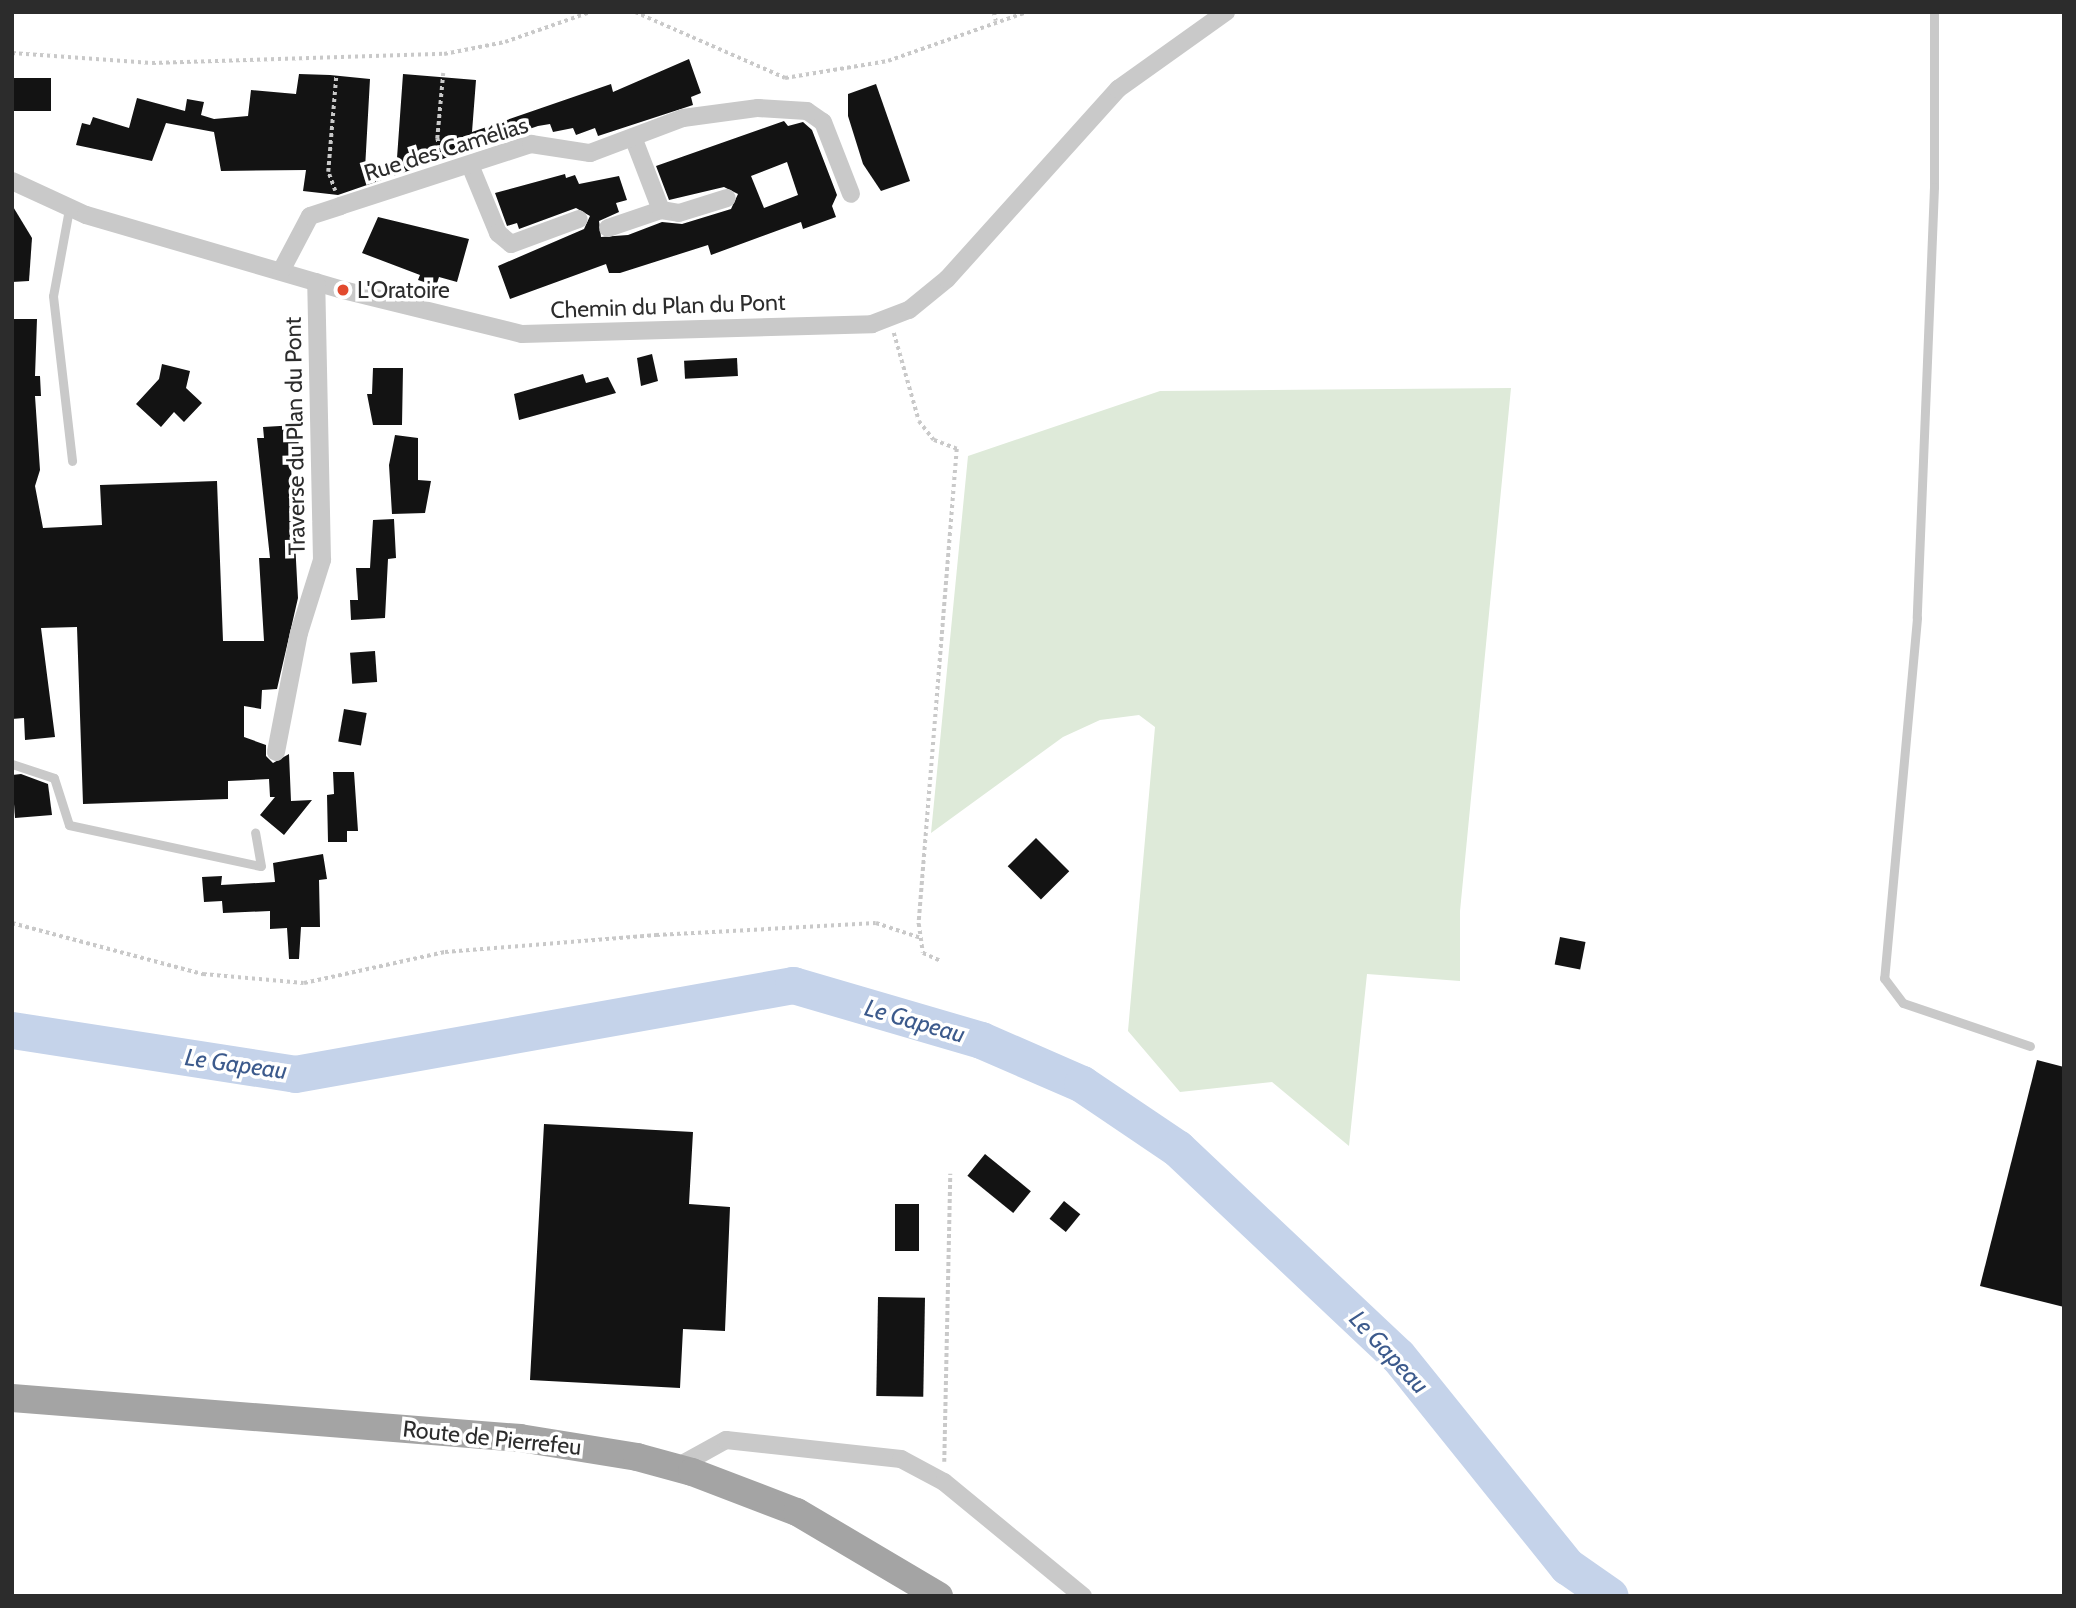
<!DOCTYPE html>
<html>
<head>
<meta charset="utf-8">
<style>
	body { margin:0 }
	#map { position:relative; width:2076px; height:1608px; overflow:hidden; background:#fff; font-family:Cabin,sans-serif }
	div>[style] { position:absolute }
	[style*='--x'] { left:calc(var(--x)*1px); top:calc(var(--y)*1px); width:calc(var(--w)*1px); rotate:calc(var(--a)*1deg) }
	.green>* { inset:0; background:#deead9 }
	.river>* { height:37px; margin:-18.5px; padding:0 18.5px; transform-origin:18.5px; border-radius:18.5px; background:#c5d3ea }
	.building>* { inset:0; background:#131313; transform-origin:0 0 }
	.path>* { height:3.5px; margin-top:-1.75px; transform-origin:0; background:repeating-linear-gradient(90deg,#c9c9c9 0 3.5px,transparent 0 7px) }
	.lane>* { height:9px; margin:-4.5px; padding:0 4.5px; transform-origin:4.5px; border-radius:4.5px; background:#c9c9c9 }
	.street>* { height:18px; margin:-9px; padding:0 9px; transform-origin:9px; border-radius:9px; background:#c9c9c9 }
	.primary>* { height:28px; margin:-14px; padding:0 14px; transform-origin:14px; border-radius:14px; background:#a4a4a4 }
	.dots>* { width:19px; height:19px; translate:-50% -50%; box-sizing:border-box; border:4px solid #fff; border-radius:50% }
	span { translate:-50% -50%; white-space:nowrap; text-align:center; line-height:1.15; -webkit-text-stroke:7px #fff; paint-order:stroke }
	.street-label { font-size:23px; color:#2c2c2c }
	.poi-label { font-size:23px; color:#2c2c2c }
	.left { translate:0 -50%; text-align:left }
	.water-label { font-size:24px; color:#3c5a8c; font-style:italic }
	.frame { position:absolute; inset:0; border:14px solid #2c2c2c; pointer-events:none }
</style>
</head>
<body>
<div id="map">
	<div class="green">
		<div style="clip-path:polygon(1511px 388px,1460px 911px,1460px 981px,1367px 974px,1349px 1146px,1272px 1082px,1180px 1092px,1128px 1031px,1155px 727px,1139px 715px,1100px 720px,1063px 737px,931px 833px,968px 456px,1160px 391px)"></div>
	</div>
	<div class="river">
		<div style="--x:12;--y:1030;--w:286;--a:8.8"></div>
		<div style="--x:295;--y:1074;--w:506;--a:-10.13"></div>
		<div style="--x:793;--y:985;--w:196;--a:16.3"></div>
		<div style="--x:981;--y:1040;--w:110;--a:23.5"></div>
		<div style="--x:1082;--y:1084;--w:115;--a:34"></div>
		<div style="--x:1177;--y:1148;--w:303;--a:43.3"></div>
		<div style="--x:1398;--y:1356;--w:270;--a:51.2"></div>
		<div style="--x:1567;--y:1566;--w:52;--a:34.9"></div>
	</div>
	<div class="building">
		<div style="clip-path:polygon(689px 59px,701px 93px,691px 97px,693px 105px,598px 136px,595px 128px,576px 135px,573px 128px,553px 132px,550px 124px,538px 126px,338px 195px,303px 191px,306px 170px,221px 171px,214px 132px,166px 123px,152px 161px,76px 145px,82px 123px,90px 125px,93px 117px,129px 128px,137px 98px,185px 111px,187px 99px,204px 102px,201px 115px,214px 119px,248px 116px,251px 90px,296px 94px,299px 74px,330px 75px,370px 79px,365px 169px,397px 158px,403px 74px,476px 80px,472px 132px,611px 84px,613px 92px)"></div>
		<div style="left:51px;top:78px;width:33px;height:39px;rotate:90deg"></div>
		<div style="clip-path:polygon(876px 84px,910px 181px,881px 191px,863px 164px,848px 116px,848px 94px)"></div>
		<div style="clip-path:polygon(evenodd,784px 121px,788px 126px,803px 122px,812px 130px,837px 195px,832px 206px,836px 217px,803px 229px,801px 222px,711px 255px,708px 245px,620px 273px,609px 273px,606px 264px,510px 299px,498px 266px,584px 229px,590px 216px,576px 208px,519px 229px,517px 223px,507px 226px,495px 193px,565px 174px,566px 178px,575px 175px,579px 184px,619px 176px,627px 200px,616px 203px,619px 212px,599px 221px,601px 237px,628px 235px,662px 222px,682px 224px,731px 209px,738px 194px,724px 187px,669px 200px,656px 166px,784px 121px,787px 162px,798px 195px,764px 208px,751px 176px,787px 162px)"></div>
		<div style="clip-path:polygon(12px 205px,32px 238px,29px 281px,12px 282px)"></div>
		<div style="clip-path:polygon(378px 217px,469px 239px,457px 282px,439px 277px,436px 286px,418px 280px,420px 275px,362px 253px)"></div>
		<div style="clip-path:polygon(13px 319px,37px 319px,35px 376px,40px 376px,41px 396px,35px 396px,40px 470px,35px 486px,43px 528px,102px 525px,100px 485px,217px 481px,223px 641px,264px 641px,259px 558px,270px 558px,257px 438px,264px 438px,263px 427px,297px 425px,299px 447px,290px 447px,298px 598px,277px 689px,262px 690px,261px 709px,244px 706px,244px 737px,266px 745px,266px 756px,273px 763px,289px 754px,291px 801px,312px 800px,284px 835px,260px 815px,275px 797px,270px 797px,269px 779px,228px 781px,228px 799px,83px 804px,77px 627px,41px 628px,55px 737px,25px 740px,24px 718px,12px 719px)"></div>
		<div style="clip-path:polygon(652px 354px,658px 381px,641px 386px,637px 358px)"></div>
		<div style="left:737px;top:358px;width:18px;height:53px;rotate:87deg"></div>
		<div style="clip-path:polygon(162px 364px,190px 371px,186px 388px,202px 403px,184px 422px,174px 412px,161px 427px,136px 404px,159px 379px)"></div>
		<div style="clip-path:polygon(373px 368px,403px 368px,402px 425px,373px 425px,367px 394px,372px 394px)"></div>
		<div style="clip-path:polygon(583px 374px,586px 383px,608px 377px,616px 393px,519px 420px,514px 394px)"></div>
		<div style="clip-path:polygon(395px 435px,418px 438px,418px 480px,431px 481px,425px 513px,392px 514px,389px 465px)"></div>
		<div style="clip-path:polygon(394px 519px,396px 558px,388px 559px,385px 618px,351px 620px,350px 600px,358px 600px,356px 568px,370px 568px,373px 520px)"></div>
		<div style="left:375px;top:651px;width:31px;height:25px;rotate:86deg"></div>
		<div style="left:344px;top:709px;width:23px;height:33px;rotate:10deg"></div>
		<div style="clip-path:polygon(333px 772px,354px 772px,358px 831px,347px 831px,347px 842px,328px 842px,327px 795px,334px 794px)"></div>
		<div style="clip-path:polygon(21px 774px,48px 784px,52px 815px,15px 818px,12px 775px)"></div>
		<div style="left:1036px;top:838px;width:47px;height:40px;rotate:45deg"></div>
		<div style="clip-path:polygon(323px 854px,327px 879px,319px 880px,320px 927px,301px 927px,299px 959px,289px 959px,287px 928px,270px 929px,270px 911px,223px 913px,222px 901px,204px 902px,202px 877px,222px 876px,221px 885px,275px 882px,273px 863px)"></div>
		<div style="left:1560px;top:937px;width:26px;height:28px;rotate:11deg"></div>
		<div style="clip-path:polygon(2037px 1060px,2064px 1067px,2064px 1307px,1980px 1286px)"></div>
		<div style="clip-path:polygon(544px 1124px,693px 1132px,689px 1204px,730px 1207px,725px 1331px,683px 1329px,680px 1388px,530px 1380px)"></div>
		<div style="left:985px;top:1154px;width:59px;height:28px;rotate:39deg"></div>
		<div style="left:1064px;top:1201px;width:21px;height:23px;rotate:39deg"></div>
		<div style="left:895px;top:1204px;width:24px;height:47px"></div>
		<div style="left:878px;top:1297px;width:47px;height:99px;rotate:1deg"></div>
	</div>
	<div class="path">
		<div style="--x:635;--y:12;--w:164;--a:23.7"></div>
		<div style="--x:785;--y:78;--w:104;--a:-9.4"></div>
		<div style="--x:888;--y:61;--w:147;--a:-19.4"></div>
		<div style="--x:994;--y:12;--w:9;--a:77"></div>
		<div style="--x:12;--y:53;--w:140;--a:4.1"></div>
		<div style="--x:152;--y:63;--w:292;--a:-1.8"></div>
		<div style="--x:444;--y:54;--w:62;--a:-11.1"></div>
		<div style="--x:505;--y:42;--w:90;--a:-19.4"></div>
		<div style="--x:442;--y:155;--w:17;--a:-107"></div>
		<div style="--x:437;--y:139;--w:66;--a:-84.8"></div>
		<div style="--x:335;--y:191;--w:20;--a:-110"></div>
		<div style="--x:328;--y:172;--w:96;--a:-85.2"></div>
		<div style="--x:894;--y:333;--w:91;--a:74.1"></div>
		<div style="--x:919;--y:421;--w:24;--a:52"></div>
		<div style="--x:934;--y:440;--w:25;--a:21"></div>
		<div style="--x:957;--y:449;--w:477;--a:94.6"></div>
		<div style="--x:919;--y:924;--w:29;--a:82"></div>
		<div style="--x:923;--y:953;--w:20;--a:24"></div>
		<div style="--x:12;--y:923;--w:198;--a:15"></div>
		<div style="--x:203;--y:974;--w:101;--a:5.1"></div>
		<div style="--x:304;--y:983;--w:144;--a:-12.4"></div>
		<div style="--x:445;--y:952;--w:212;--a:-4.6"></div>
		<div style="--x:656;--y:935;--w:220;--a:-3.1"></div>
		<div style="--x:876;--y:923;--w:47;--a:18.4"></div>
		<div style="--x:944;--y:1462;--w:288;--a:-88.8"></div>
	</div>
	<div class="lane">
		<div style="--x:1934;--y:12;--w:175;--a:90"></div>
		<div style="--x:1934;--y:187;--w:431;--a:92.3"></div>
		<div style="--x:1917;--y:618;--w:362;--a:95.2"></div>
		<div style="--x:1884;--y:978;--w:31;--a:53"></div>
		<div style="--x:1903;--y:1003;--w:134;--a:18.7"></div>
		<div style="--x:69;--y:209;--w:88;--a:100.4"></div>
		<div style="--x:53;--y:296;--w:166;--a:83.4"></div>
		<div style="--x:12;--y:764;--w:44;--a:18.4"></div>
		<div style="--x:54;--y:778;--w:49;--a:72.3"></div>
		<div style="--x:69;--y:825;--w:196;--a:12.1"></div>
		<div style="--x:261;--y:866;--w:34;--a:-100"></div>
	</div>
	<div class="street">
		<div style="--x:470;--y:165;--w:74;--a:67.6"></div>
		<div style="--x:498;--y:233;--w:17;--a:40"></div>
		<div style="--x:511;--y:244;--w:72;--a:-20.2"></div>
		<div style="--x:12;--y:181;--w:81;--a:24.7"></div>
		<div style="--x:86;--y:215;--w:268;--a:16.3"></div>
		<div style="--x:343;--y:290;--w:184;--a:13.8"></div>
		<div style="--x:522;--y:334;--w:350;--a:-1.6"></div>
		<div style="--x:872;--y:324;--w:40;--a:-21"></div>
		<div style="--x:909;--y:310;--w:49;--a:-39.2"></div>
		<div style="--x:947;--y:279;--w:256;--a:-48"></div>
		<div style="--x:1118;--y:89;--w:133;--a:-35.5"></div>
		<div style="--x:661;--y:210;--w:18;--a:9"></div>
		<div style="--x:679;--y:213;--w:50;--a:-17.4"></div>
		<div style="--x:608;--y:228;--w:56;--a:-18.8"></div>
		<div style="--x:661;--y:210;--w:78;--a:-111"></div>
		<div style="--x:281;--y:271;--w:62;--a:-62.2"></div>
		<div style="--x:310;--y:216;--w:32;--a:-18"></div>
		<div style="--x:340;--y:206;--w:201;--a:-18"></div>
		<div style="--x:531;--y:144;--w:60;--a:8.7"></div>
		<div style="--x:590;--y:153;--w:99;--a:-20.6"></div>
		<div style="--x:683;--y:118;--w:76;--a:-7.6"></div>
		<div style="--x:758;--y:108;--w:49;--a:3.5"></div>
		<div style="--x:807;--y:111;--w:19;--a:35"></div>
		<div style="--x:823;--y:122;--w:77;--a:68.7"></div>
		<div style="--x:276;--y:752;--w:121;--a:-79.1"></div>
		<div style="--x:299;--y:633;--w:77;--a:-72.5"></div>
		<div style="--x:322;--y:560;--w:278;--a:-91.2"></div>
		<div style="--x:677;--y:1467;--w:56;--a:-28.9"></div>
		<div style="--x:726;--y:1440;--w:176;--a:6.2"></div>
		<div style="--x:901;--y:1459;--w:49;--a:28.1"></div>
		<div style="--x:944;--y:1482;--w:180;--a:39.4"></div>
	</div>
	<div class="primary">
		<div style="--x:12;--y:1398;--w:510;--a:4.5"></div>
		<div style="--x:520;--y:1438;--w:119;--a:9.2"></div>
		<div style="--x:637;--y:1457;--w:57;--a:15.3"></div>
		<div style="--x:692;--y:1472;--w:112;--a:20.9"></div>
		<div style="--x:797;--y:1512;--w:165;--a:30.6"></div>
	</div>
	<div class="dots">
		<div style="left:343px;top:290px;background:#e24a2e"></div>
	</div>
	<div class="street-label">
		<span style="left:446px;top:149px;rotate:-17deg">Rue des Camélias</span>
		<span style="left:668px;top:306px;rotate:-2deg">Chemin du Plan du Pont</span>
		<span style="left:295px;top:436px;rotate:-91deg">Traverse du Plan du Pont</span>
		<span style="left:492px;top:1438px;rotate:6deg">Route de Pierrefeu</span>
	</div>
	<div class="poi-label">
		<span class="left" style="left:357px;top:290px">L'Oratoire</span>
	</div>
	<div class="water-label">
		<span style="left:915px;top:1021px;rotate:16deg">Le Gapeau</span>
		<span style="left:236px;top:1064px;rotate:8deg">Le Gapeau</span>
		<span style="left:1389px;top:1352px;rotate:47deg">Le Gapeau</span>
	</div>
	<div class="frame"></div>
</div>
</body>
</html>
